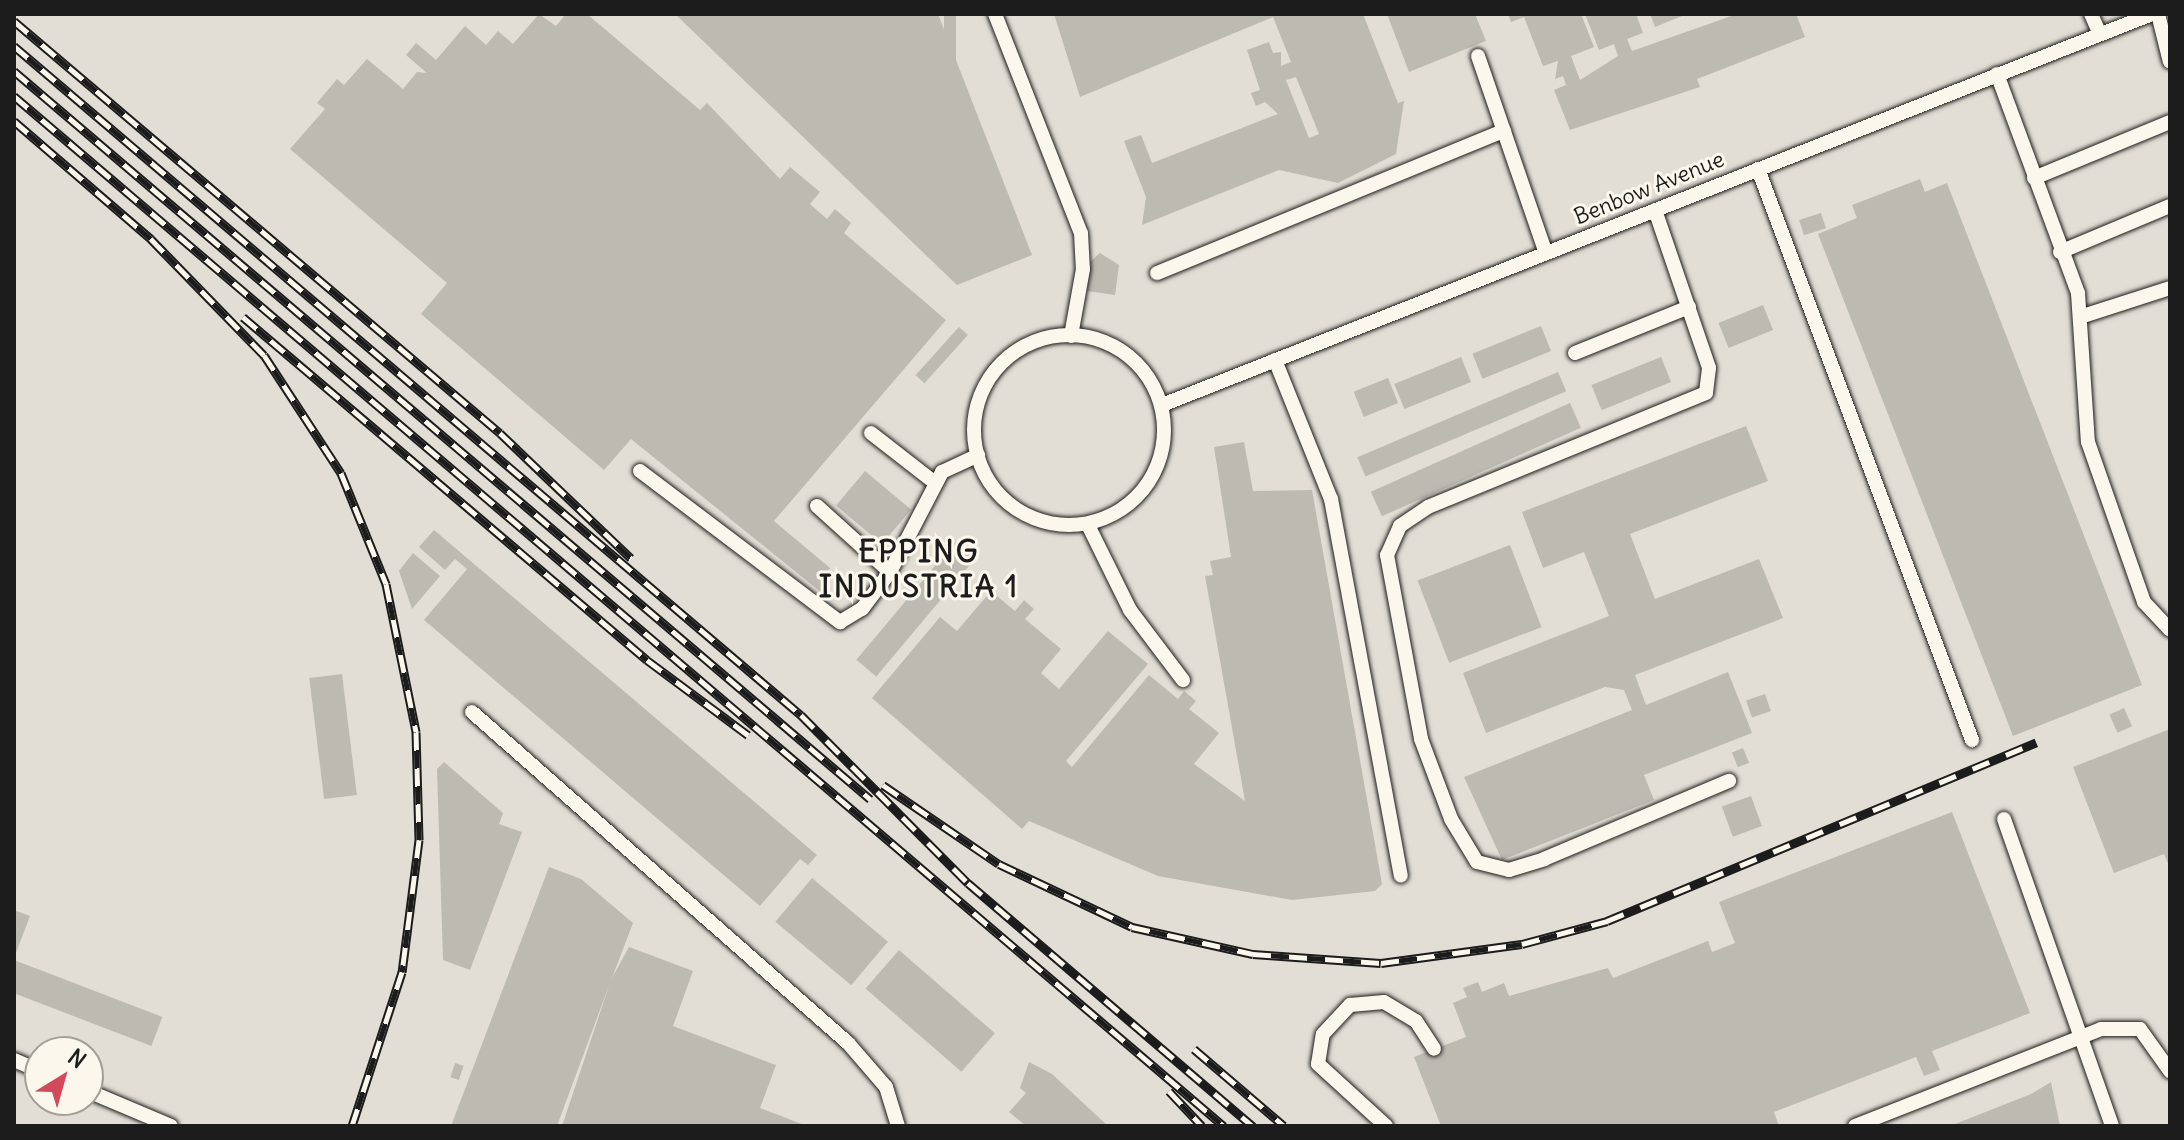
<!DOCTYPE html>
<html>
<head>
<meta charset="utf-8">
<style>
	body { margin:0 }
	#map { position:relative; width:2184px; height:1140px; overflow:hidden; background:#f2eee4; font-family:Delius,sans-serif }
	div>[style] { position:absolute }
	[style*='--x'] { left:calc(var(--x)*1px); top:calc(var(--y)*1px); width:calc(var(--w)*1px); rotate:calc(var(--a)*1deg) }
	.built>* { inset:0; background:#e2ded5 }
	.building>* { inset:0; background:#bdbab1; transform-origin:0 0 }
	.roads { filter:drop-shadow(0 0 2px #1c1c1c) drop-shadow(0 0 2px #1c1c1c) }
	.service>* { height:14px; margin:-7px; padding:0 7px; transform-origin:7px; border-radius:7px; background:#fbf7ec }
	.service>.ring { margin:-7px; padding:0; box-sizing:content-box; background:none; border:14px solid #fbf7ec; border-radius:50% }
	.rail>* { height:9px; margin-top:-4.5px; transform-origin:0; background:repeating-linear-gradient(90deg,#fbf7ec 0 18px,#1c1c1c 0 36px); box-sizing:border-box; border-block:2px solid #1c1c1c }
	span { translate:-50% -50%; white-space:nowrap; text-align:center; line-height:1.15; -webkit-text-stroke:6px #fbf7ec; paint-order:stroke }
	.street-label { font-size:22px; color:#1c1c1c }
	.district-label { font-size:30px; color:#1c1c1c; font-weight:700; letter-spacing:2px }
	.frame { position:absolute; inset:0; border:16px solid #1c1c1c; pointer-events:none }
	.north { position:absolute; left:24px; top:1036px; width:80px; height:80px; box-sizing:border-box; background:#fbf7ec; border:2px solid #a29f99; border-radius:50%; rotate:37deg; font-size:22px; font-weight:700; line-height:32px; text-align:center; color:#1c1c1c }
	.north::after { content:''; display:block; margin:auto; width:28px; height:36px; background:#d1495b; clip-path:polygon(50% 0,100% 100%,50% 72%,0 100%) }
</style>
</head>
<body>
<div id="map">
	<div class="built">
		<div style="clip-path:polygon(evenodd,14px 14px,2170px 14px,2170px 1126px,14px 1126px,14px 14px,40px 1052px,88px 1052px,88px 1100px,40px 1100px,40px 1052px)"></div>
	</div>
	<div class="building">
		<div style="clip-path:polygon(539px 14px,556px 26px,566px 14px,587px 14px,700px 110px,707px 103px,780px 179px,790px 167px,820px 192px,810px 204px,827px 219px,835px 209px,851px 223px,844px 233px,946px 320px,774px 521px,830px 568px,822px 593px,631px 439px,604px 470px,421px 314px,447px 283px,290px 149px,325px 109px,317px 103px,337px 79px,344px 85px,367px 59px,403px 89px,417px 72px,427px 73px,406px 55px,416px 43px,436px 60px,465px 26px,486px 45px,498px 31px,513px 44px)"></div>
		<div style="clip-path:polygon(675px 14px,938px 14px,1032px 255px,957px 285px)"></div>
		<div style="left:944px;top:14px;width:12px;height:56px"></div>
		<div style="clip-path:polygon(evenodd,1054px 14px,1363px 14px,1398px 103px,1404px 101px,1396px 154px,1338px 183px,1279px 170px,1142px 225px,1146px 197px,1124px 141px,1141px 135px,1152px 163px,1278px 114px,1265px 102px,1256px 106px,1251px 93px,1260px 90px,1247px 50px,1269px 42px,1273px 53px,1281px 52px,1281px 66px,1291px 62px,1273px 17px,1080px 97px,1054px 14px,1296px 77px,1319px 134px,1309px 138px,1286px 80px,1296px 77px)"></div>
		<div style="clip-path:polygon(1387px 14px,1475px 14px,1486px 41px,1409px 72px)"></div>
		<div style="clip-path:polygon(1508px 14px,1581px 14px,1594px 47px,1571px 56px,1580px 80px,1618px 56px,1614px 44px,1599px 50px,1585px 14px,1636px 14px,1643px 33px,1627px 39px,1632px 51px,1737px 14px,1796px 14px,1805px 37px,1697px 79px,1700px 87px,1570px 130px,1554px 90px,1566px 85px,1563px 76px,1555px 79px,1558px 61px,1543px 66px,1524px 17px,1511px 22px)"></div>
		<div style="clip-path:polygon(1650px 14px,1687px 14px,1655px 27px)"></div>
		<div style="clip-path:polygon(1920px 179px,1925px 192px,1947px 183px,2142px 685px,2013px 736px,1818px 234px,1857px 218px,1852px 205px)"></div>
		<div style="left:1821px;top:213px;width:16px;height:23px;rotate:72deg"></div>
		<div style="clip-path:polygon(1100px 253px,1119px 265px,1115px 295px,1087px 291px,1091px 261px)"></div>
		<div style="left:1763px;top:305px;width:27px;height:48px;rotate:68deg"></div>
		<div style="left:1541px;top:326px;width:27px;height:74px;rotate:68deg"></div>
		<div style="left:959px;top:327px;width:12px;height:65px;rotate:42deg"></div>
		<div style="left:1461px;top:357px;width:27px;height:72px;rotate:68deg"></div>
		<div style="left:1661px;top:357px;width:27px;height:75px;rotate:68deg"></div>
		<div style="left:1558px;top:372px;width:21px;height:218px;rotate:67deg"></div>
		<div style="left:1388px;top:378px;width:27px;height:37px;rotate:68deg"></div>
		<div style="left:1570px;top:403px;width:27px;height:218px;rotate:66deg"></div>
		<div style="clip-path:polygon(1746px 426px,1768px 481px,1630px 534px,1655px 599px,1759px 559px,1783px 618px,1635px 675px,1646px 705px,1728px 672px,1752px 733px,1644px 775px,1654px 800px,1502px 860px,1464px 777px,1632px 710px,1624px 690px,1605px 687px,1486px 733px,1463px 673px,1609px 616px,1584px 552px,1543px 568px,1522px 512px)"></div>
		<div style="clip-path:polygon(1244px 442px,1253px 491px,1312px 490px,1382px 884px,1375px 891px,1292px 900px,1158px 876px,1029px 821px,1022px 829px,872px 698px,940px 617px,957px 631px,991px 591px,1015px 611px,1024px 600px,1034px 609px,1025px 619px,1061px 649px,1041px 673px,1059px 689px,1108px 631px,1148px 664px,1066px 761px,1072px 767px,1149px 675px,1178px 699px,1184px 691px,1196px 701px,1189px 709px,1219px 733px,1194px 764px,1245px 801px,1205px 576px,1213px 575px,1210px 561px,1231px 557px,1214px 447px)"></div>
		<div style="left:865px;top:471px;width:60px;height:45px;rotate:40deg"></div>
		<div style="clip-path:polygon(434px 530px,817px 855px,808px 865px,800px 859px,760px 906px,424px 620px,467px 569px,455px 559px,445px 570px,419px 547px)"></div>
		<div style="left:956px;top:541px;width:26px;height:155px;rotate:40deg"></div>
		<div style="left:1510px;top:545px;width:88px;height:99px;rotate:69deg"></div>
		<div style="clip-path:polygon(413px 553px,440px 576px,412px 609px,399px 571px)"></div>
		<div style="left:342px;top:674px;width:122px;height:33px;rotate:83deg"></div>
		<div style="left:1765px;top:694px;width:18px;height:20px;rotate:71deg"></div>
		<div style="left:2124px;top:708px;width:20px;height:16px;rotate:66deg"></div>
		<div style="clip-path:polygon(2170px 729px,2170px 868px,2164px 854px,2114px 873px,2073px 767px)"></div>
		<div style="left:1743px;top:748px;width:16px;height:12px;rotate:68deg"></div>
		<div style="clip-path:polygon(444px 762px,503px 813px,499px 824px,522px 832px,470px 970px,443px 960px,437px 769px)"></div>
		<div style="left:1751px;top:796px;width:32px;height:31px;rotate:70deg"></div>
		<div style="clip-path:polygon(1952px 812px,2030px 1013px,1932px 1051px,1940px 1070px,1924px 1076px,1916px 1057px,1774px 1112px,1779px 1126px,1441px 1126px,1414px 1057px,1466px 1037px,1453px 1003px,1467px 997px,1463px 988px,1478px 982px,1482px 992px,1504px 983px,1509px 996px,1608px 968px,1613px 978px,1708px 941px,1712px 952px,1735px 943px,1719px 902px)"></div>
		<div style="clip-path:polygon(549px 867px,581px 879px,633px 923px,612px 978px,629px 947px,693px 971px,673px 1026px,776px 1065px,760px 1108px,807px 1126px,562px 1126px,610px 983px,557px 1126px,451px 1126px)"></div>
		<div style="left:812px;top:878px;width:99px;height:57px;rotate:40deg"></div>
		<div style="clip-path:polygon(14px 910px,30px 916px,14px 958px)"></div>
		<div style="left:899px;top:950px;width:127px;height:51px;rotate:41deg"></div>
		<div style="left:14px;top:960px;width:159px;height:31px;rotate:21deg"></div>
		<div style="clip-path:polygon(1029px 1062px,1052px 1074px,1108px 1126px,1026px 1126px,1009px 1112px,1026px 1093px,1020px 1088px)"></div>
		<div style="left:455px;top:1063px;width:9px;height:15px;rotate:18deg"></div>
		<div style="clip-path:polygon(2051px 1082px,2060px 1126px,1950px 1126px,2031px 1094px)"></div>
	</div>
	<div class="roads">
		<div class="service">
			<div style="--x:995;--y:14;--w:235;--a:68.6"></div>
			<div style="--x:1081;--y:233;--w:36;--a:87"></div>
			<div style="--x:1083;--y:269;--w:68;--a:100.2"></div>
			<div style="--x:2091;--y:14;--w:22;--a:66"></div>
			<div style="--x:2158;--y:14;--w:49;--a:76"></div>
			<div style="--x:1478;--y:56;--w:208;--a:71"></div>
			<div style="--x:1997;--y:74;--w:233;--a:69.7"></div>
			<div style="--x:2078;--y:293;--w:149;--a:86.2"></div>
			<div style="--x:2088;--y:442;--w:170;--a:70.7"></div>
			<div style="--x:2144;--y:602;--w:38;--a:47"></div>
			<div style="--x:1758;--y:169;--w:610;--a:69.45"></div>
			<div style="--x:2034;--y:178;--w:147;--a:-22.4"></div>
			<div style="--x:1655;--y:210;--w:167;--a:71.1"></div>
			<div style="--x:1709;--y:368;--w:25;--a:97"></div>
			<div style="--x:1706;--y:393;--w:300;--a:157.7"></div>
			<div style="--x:1428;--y:507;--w:34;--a:146"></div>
			<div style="--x:1400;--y:526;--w:32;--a:114"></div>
			<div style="--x:1387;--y:555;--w:187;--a:79.5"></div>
			<div style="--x:1421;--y:739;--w:85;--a:69.4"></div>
			<div style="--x:1451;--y:819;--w:50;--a:58.8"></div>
			<div style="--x:1477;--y:862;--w:33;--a:14"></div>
			<div style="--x:1509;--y:870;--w:37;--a:-17"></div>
			<div style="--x:1544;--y:859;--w:201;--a:-22.9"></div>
			<div style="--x:2060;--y:252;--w:119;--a:-22.7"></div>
			<div style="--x:1157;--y:273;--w:375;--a:-22.3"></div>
			<div style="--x:2083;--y:316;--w:91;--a:-17.8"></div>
			<div class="ring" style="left:974px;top:335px;width:176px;height:176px"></div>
			<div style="--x:1575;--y:353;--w:123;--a:-22"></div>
			<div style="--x:1275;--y:360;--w:150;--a:68.1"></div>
			<div style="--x:1331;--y:499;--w:383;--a:79.5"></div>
			<div style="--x:1162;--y:405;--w:1064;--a:-21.55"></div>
			<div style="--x:871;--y:433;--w:80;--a:37.9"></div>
			<div style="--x:640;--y:471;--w:251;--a:37.1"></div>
			<div style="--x:840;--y:622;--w:26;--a:-31"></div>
			<div style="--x:862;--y:609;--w:46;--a:-52.9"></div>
			<div style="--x:890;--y:572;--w:113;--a:-62.5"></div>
			<div style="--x:942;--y:472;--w:40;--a:-25"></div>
			<div style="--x:817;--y:506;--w:98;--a:42.1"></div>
			<div style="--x:1088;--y:525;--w:95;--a:63.7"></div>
			<div style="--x:1130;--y:610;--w:88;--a:52.9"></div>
			<div style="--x:472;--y:712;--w:501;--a:41.36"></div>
			<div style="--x:848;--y:1043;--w:58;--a:49.2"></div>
			<div style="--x:886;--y:1087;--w:41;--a:72.9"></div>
			<div style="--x:2004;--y:819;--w:325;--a:70.6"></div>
			<div style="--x:14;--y:1060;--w:28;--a:23"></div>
			<div style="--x:88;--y:1091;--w:90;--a:22.9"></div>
			<div style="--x:1386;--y:1126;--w:92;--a:-137.6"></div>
			<div style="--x:1318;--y:1064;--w:30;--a:-81"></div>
			<div style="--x:1323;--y:1034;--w:40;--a:-47"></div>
			<div style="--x:1350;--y:1005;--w:34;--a:-5"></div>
			<div style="--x:1384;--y:1002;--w:37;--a:31"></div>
			<div style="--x:1416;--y:1021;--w:33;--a:57"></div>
			<div style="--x:1855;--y:1126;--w:264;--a:-21.5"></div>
			<div style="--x:2101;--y:1029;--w:39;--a:0"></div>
			<div style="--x:2140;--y:1029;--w:52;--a:54.5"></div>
		</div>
	</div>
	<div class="rail">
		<div style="--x:14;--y:21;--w:637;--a:40.29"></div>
		<div style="--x:500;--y:433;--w:181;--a:43.7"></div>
		<div style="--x:14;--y:46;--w:1033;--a:40.37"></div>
		<div style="--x:801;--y:715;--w:237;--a:45.2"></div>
		<div style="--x:968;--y:883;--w:375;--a:40.5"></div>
		<div style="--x:14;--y:71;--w:1124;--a:40.38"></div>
		<div style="--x:14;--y:96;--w:1589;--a:40.41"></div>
		<div style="--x:14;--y:121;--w:181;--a:40.7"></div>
		<div style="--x:151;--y:239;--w:162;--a:45.8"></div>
		<div style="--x:264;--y:355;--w:141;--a:56.9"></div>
		<div style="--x:341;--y:473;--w:120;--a:67.9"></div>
		<div style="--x:386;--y:584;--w:151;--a:78.5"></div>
		<div style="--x:416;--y:732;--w:108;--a:88.4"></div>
		<div style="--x:419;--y:840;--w:133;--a:97.3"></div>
		<div style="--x:402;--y:972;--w:162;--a:108"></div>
		<div style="--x:243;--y:317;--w:530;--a:40.33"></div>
		<div style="--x:647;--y:660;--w:126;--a:36.6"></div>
		<div style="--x:883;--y:785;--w:140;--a:34.3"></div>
		<div style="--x:999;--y:864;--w:147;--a:25.3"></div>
		<div style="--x:1132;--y:927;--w:124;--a:12.6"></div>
		<div style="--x:1253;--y:954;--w:128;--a:4"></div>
		<div style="--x:1381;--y:963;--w:142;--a:-7.7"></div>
		<div style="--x:1522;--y:944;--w:88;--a:-15.1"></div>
		<div style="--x:1607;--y:921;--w:465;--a:-22.6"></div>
		<div style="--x:1194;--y:1049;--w:118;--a:40.5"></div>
		<div style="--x:1169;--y:1091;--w:48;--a:46.7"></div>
	</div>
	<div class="street-label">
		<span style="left:1649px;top:188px;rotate:-22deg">Benbow Avenue</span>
	</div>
	<div class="district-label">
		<span style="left:919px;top:568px">EPPING<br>INDUSTRIA 1</span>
	</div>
	<div class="frame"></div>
	<div class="north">N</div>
</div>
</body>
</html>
